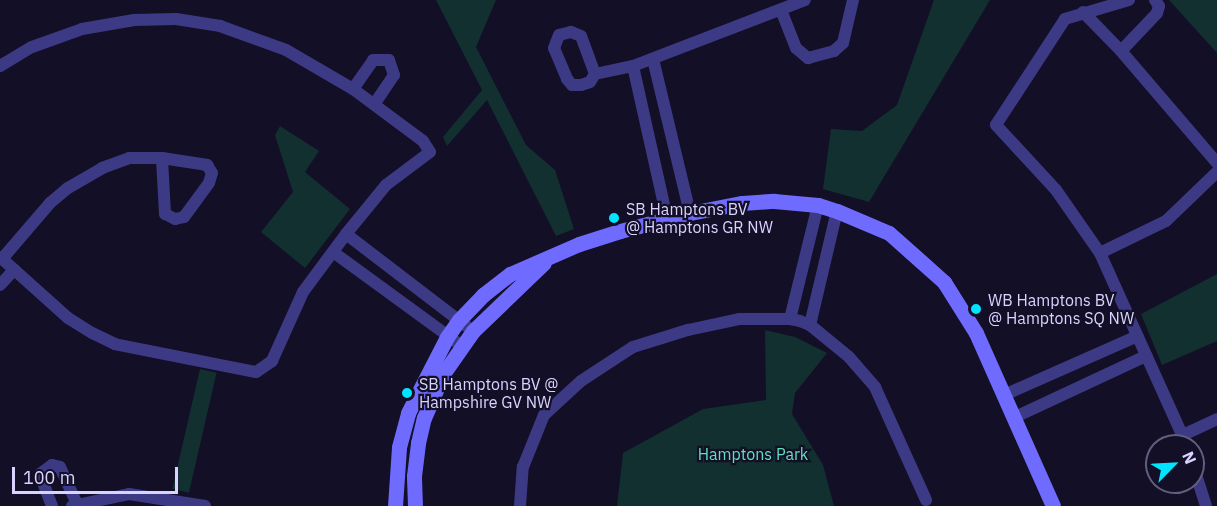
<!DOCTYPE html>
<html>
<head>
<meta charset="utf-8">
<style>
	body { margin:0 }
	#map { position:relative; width:1217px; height:506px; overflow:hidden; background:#130f26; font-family:"IBM Plex Sans",sans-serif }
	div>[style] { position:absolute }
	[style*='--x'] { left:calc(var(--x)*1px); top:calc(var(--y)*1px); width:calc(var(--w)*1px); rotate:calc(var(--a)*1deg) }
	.green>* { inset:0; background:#12302f; transform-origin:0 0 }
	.street>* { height:12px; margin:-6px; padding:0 6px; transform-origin:6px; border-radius:6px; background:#3d3a85 }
	.secondary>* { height:15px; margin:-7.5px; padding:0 7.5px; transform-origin:7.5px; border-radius:7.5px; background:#6f6bff }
	.dots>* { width:16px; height:16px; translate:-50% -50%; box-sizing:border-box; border:3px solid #130f26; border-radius:50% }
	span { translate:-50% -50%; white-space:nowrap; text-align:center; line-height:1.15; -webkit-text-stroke:4.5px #130f26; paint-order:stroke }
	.poi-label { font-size:16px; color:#d9d4ff }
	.left { translate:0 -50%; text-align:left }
	.park-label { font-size:16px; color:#5fe0c0 }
	.north { position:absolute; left:1145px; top:434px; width:60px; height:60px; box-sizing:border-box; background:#130f26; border:2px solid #625e7d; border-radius:50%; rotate:66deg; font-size:16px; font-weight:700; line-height:24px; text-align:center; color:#d9d4ff }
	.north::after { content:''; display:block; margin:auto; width:21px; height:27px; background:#00e5ff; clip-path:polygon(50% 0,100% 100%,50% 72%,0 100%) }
	.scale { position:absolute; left:12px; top:467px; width:166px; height:27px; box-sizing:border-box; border:3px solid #d9d4ff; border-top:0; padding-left:8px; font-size:18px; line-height:21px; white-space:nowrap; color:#d9d4ff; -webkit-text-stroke:4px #130f26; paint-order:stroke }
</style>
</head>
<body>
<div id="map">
	<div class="green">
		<div style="clip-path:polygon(436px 0,496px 0,476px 47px,526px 145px,555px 170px,574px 229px,556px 236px,487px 100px,447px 146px,443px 137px,482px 90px)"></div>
		<div style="clip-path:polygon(934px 0,990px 0,869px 202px,823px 189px,831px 129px,862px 131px,897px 105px)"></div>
		<div style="clip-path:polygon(1169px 0,1217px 0,1217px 53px)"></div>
		<div style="clip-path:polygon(280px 126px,319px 151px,305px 172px,350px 209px,305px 268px,261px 232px,293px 192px,275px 135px)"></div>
		<div style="clip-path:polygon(1217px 274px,1217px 341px,1162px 365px,1141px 314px)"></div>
		<div style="clip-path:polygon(765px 330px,795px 337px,827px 353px,795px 393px,792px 414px,823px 465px,834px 506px,617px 506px,623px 453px,703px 409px,766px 400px)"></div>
		<div style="left:200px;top:369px;width:17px;height:123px;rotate:13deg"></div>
	</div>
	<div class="street">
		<div style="--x:1129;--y:0;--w:67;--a:163.5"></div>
		<div style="--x:1065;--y:19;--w:126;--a:123.1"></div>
		<div style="--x:996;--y:125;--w:88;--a:47.3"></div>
		<div style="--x:1056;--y:190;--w:77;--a:55.1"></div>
		<div style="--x:1100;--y:253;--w:212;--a:65.7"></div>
		<div style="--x:781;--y:10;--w:41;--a:68.5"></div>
		<div style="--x:796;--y:48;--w:16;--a:40"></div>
		<div style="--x:808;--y:58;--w:27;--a:-15"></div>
		<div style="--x:834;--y:51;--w:12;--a:-42"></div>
		<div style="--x:843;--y:43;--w:44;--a:-76.9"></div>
		<div style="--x:1083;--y:12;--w:54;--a:45.7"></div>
		<div style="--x:1121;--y:51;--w:148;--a:49.4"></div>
		<div style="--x:1121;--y:51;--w:52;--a:-46.5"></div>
		<div style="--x:1157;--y:13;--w:7;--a:-74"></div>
		<div style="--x:1159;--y:6;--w:7;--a:-124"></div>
		<div style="--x:653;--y:59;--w:158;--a:76.5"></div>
		<div style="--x:0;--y:66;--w:37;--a:-31"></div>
		<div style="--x:32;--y:47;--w:53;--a:-19.8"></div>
		<div style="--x:82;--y:29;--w:53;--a:-9.8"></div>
		<div style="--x:134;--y:20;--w:42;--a:-1.4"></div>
		<div style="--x:176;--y:19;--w:45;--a:9"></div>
		<div style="--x:220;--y:26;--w:70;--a:20"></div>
		<div style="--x:286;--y:50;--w:78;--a:30.2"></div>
		<div style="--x:353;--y:89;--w:87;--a:36.6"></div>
		<div style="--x:423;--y:141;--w:13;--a:58"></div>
		<div style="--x:430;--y:152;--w:55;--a:143.1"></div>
		<div style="--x:386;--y:185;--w:63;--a:129.2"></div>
		<div style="--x:346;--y:234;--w:72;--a:126.6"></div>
		<div style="--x:303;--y:292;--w:76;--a:114.2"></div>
		<div style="--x:272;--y:361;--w:19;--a:145"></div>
		<div style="--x:256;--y:372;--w:144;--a:-168.8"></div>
		<div style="--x:115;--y:344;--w:25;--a:-154"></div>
		<div style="--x:92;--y:333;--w:28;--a:-148"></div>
		<div style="--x:68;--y:318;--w:91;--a:-138.1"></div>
		<div style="--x:633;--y:66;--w:156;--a:77.4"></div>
		<div style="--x:595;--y:74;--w:40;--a:-110.2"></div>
		<div style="--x:581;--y:36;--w:11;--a:-158"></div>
		<div style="--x:571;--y:32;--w:12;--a:166"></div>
		<div style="--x:559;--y:35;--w:14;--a:111"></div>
		<div style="--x:554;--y:48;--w:34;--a:67"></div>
		<div style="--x:567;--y:79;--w:8;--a:50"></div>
		<div style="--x:572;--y:85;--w:9;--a:0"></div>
		<div style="--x:581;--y:85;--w:9;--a:-18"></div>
		<div style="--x:590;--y:82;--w:9;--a:-58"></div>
		<div style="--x:595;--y:74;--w:39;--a:-12"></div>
		<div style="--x:633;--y:66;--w:184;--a:-21"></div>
		<div style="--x:353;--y:89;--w:35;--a:-55"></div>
		<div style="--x:373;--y:60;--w:16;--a:0"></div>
		<div style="--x:389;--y:60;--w:16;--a:72"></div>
		<div style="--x:394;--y:75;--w:34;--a:124"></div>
		<div style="--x:346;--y:234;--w:160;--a:37.4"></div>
		<div style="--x:333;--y:252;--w:160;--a:36.1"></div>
		<div style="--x:1100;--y:253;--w:73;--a:-25.9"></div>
		<div style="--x:1166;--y:221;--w:71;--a:-43.9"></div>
		<div style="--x:2;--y:259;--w:74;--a:-49.4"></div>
		<div style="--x:50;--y:203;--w:23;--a:-40"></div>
		<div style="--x:68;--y:188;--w:39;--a:-30"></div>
		<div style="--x:102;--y:168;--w:29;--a:-20"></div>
		<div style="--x:129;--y:158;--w:33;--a:0"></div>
		<div style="--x:162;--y:158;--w:46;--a:8.8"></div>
		<div style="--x:207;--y:165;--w:9;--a:58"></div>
		<div style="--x:212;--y:173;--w:10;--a:107"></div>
		<div style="--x:209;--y:183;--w:42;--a:126.3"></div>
		<div style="--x:184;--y:217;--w:9;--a:167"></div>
		<div style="--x:175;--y:219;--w:11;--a:-153"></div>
		<div style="--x:165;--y:214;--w:56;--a:-93.1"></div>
		<div style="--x:0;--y:285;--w:21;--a:-47"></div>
		<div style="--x:790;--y:319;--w:117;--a:-76.2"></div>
		<div style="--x:810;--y:325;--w:117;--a:-76.7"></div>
		<div style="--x:1004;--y:395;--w:146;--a:-23.8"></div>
		<div style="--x:1015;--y:417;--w:145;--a:-25"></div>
		<div style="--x:1183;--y:435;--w:38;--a:-25"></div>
		<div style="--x:1193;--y:465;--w:43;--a:72.4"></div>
		<div style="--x:52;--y:506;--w:34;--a:-111"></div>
		<div style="--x:40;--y:474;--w:15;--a:-37"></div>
		<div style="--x:52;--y:465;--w:8;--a:14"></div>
		<div style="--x:60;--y:467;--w:41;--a:65.3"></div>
		<div style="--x:72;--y:506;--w:58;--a:-11.9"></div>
		<div style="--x:129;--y:494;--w:77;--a:9"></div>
		<div style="--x:520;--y:506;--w:39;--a:-86"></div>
		<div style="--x:523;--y:467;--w:56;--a:-68"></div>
		<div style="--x:544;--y:415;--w:50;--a:-42.6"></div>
		<div style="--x:581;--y:381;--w:62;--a:-33.2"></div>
		<div style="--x:633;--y:347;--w:58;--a:-17.2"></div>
		<div style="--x:688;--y:330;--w:52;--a:-12.2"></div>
		<div style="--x:739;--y:319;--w:51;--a:0"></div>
		<div style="--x:790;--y:319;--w:10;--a:11"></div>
		<div style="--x:800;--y:321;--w:11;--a:22"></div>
		<div style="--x:810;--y:325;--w:50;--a:39.4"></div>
		<div style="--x:849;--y:357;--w:40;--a:49"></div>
		<div style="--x:875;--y:387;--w:124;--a:65.7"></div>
	</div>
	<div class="secondary">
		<div style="--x:395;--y:506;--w:59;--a:-86.1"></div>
		<div style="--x:399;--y:447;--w:35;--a:-75"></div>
		<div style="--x:408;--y:413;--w:85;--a:-62.8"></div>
		<div style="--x:447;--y:337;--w:21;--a:-55"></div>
		<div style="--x:459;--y:320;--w:35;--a:-46"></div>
		<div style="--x:483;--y:295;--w:34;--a:-38"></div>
		<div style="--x:510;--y:274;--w:75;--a:-23.5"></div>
		<div style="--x:579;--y:244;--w:43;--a:-17.6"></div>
		<div style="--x:620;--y:231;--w:72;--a:-14.4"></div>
		<div style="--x:690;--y:213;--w:53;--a:-10.9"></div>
		<div style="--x:742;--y:203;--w:32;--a:-4"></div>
		<div style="--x:774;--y:201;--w:44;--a:5.2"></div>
		<div style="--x:818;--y:205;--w:20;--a:18"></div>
		<div style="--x:837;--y:211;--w:56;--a:22.9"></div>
		<div style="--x:889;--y:233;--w:74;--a:41.7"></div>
		<div style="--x:944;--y:282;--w:60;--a:57.9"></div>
		<div style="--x:976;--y:333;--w:189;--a:66"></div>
		<div style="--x:415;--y:506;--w:30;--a:-92"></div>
		<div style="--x:414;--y:476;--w:33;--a:-83"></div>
		<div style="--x:418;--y:443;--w:26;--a:-77"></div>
		<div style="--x:424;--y:418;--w:48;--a:-66.6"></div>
		<div style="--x:443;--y:374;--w:52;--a:-55.1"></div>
		<div style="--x:473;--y:331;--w:98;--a:-43.8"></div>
	</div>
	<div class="dots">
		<div style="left:614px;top:218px;background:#00e5ff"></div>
		<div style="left:976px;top:309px;background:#00e5ff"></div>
		<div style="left:407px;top:393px;background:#00e5ff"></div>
	</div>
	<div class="poi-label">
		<span class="left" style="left:626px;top:218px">SB Hamptons BV<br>@ Hamptons GR NW</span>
		<span class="left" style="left:988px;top:309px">WB Hamptons BV<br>@ Hamptons SQ NW</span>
		<span class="left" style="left:419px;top:393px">SB Hamptons BV @<br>Hampshire GV NW</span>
	</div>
	<div class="park-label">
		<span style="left:753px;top:454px">Hamptons Park</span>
	</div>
	<div class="north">N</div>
	<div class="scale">100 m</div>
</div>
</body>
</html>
